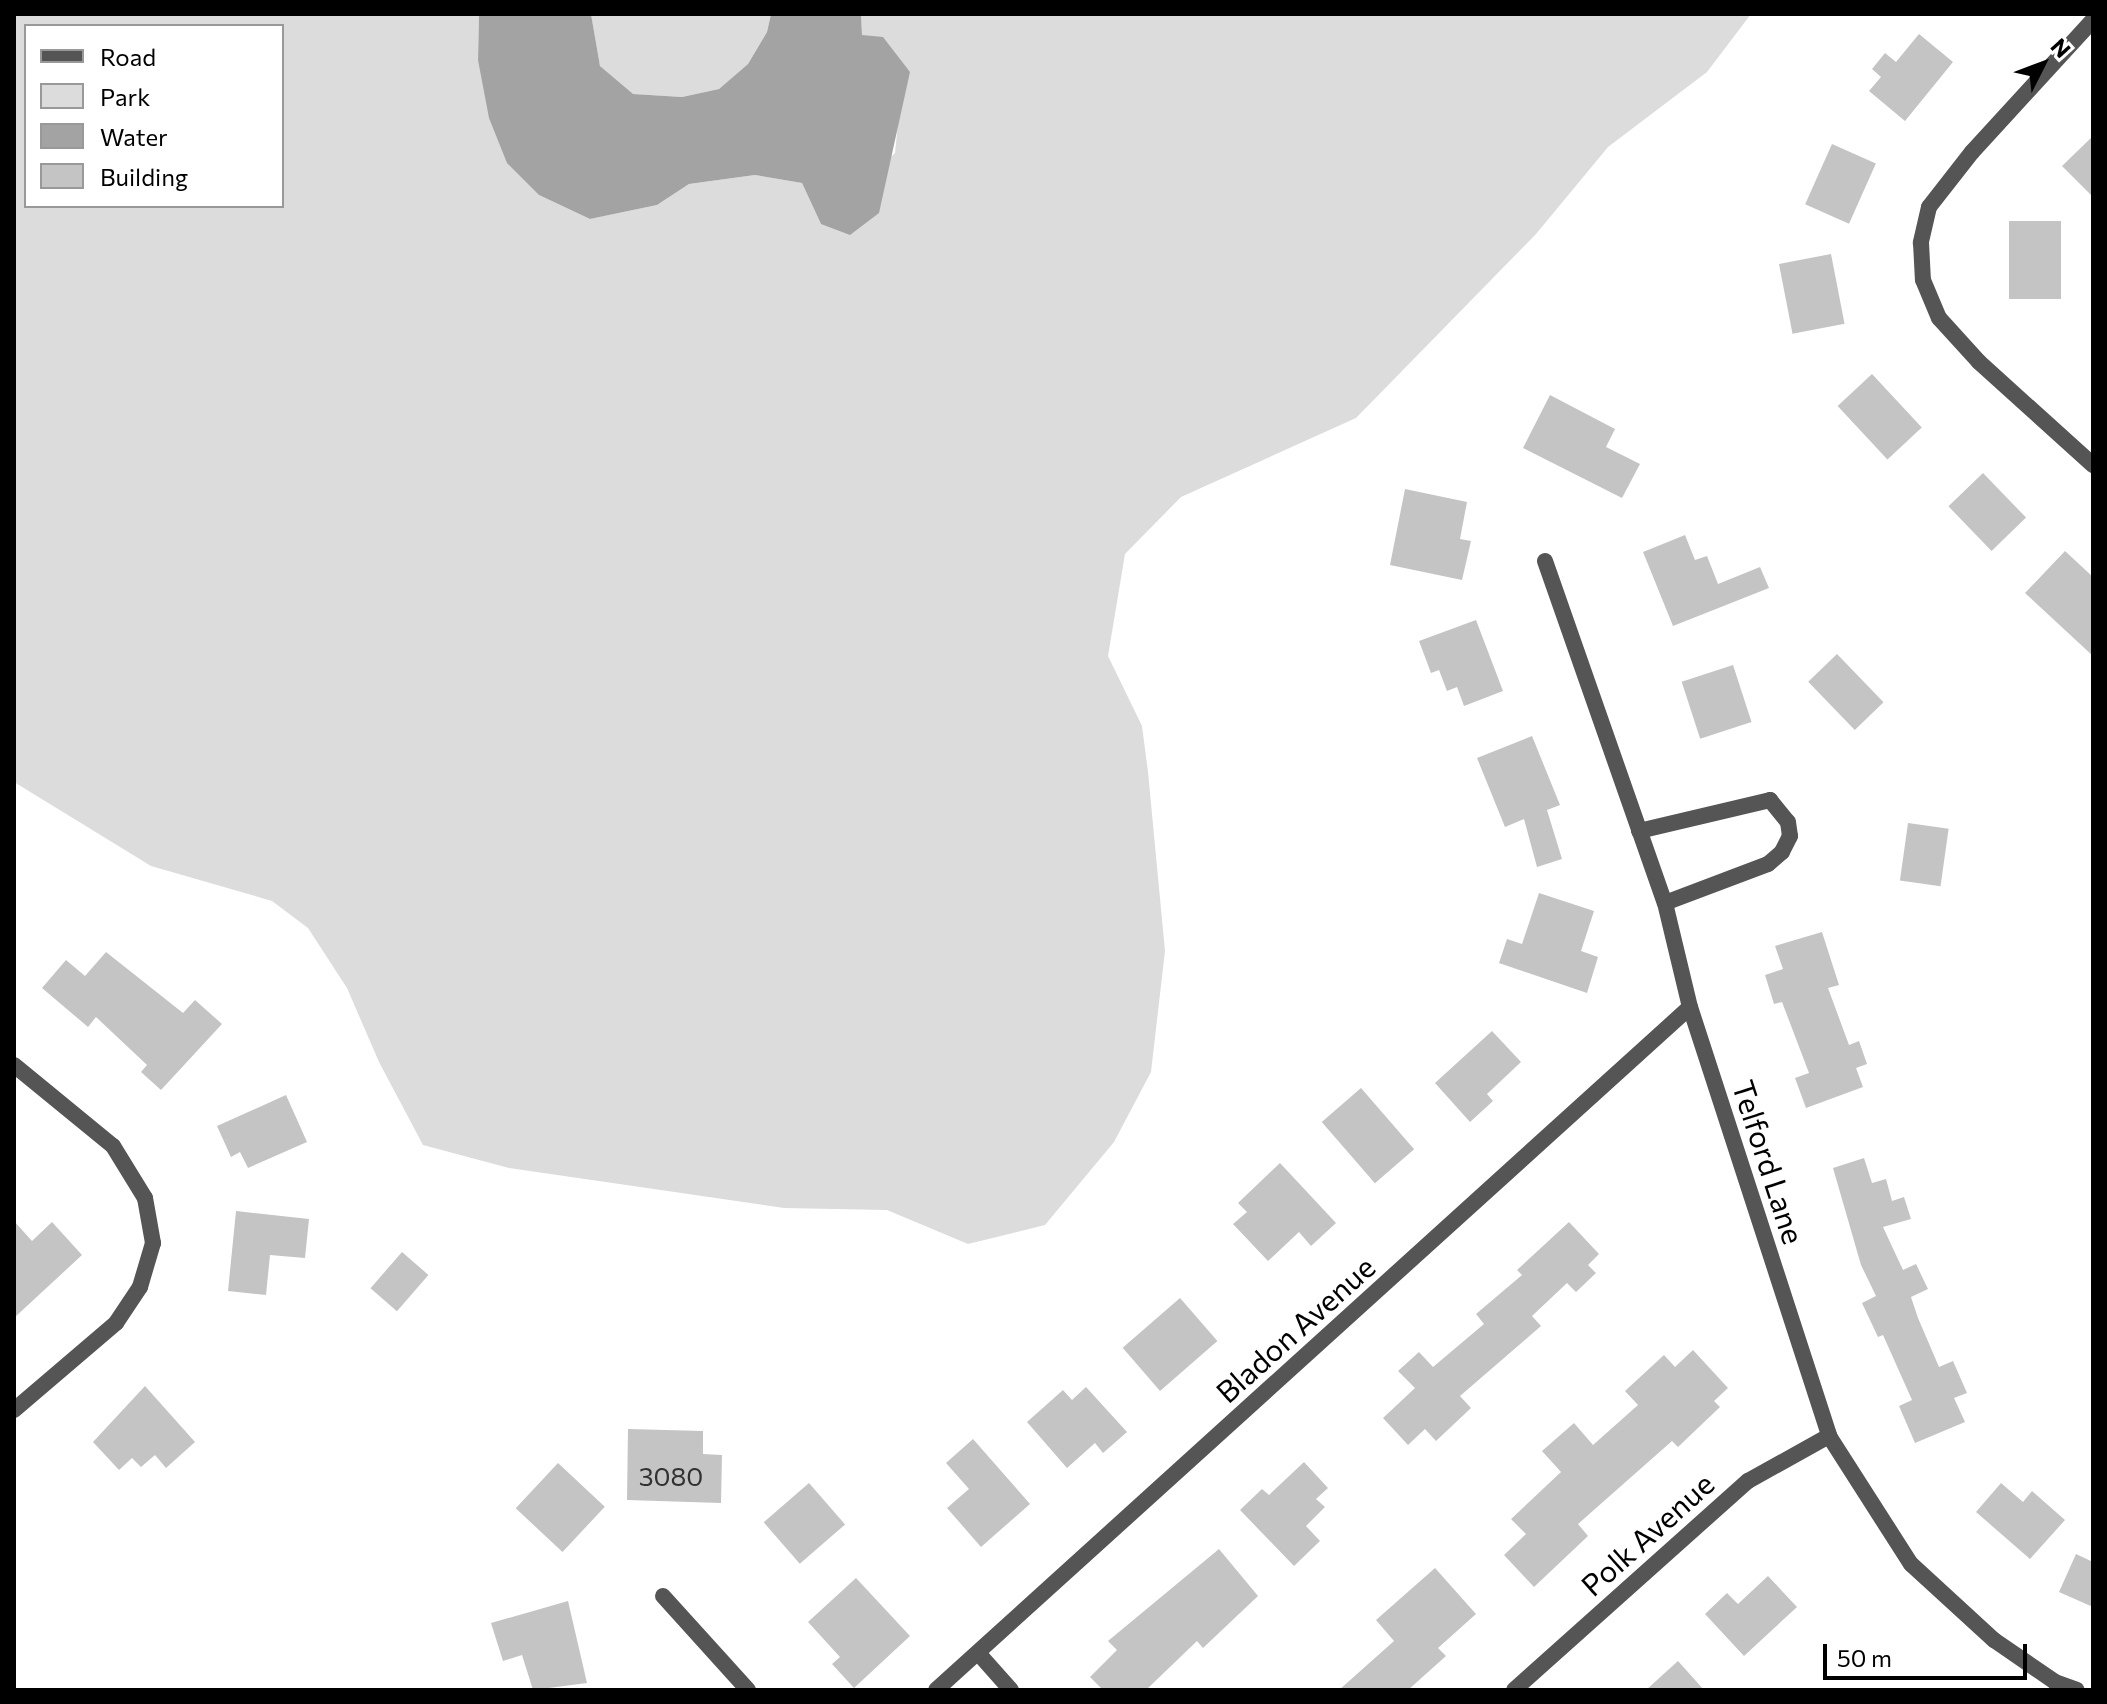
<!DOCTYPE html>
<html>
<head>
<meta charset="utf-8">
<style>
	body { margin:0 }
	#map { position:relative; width:2107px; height:1704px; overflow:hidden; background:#fff; font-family:Commissioner,sans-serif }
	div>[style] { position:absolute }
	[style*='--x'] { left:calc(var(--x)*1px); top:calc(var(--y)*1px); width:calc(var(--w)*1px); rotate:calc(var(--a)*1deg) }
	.green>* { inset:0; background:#dcdcdc }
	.water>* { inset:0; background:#a3a3a3 }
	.building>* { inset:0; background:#c4c4c4; transform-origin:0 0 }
	.street>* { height:16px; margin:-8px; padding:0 8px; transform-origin:8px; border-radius:8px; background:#555 }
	span { translate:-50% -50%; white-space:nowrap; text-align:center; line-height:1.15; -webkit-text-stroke:7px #fff; paint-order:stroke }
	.number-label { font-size:26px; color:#313131 }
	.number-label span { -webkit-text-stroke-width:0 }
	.street-label { font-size:30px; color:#000 }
	.frame { position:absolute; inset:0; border:16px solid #000; pointer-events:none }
	.legend { position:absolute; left:24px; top:24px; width:260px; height:184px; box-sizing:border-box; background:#fff; border:2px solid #999; margin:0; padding:10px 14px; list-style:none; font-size:24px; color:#000 }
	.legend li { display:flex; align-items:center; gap:16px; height:40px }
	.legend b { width:40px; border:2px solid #999 }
	.north { position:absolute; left:2003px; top:24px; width:80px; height:80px; -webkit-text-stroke:6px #fff; paint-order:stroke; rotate:48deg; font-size:22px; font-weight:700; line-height:32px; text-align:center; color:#000 }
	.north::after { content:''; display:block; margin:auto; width:28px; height:36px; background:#000; clip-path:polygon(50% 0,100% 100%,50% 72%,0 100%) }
	.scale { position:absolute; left:1823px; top:1644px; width:204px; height:36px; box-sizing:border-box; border:4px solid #000; border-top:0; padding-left:10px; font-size:24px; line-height:28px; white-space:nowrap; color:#000; -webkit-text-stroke:6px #fff; paint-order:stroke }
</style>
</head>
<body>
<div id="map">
	<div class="green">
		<div style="clip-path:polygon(evenodd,14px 14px,479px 14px,478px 60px,539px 195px,590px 219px,657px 205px,689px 184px,755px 175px,802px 183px,821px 224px,895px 153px,900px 103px,910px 72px,862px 35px,861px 14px,1751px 14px,1707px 72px,1608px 147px,1536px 234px,1356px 418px,1181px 497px,1125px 554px,1108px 656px,1142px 726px,1148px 772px,1165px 951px,1151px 1072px,1114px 1142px,1045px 1225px,968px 1244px,887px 1210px,784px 1208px,509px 1168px,423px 1145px,379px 1062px,347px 988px,308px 928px,272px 901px,151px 866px,14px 782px,14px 14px,26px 26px,282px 26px,282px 206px,26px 206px,26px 26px)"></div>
		<div style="clip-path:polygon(591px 14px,771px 14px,767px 32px,748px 64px,719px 89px,682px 97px,632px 94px,600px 66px)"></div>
	</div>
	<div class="water">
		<div style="clip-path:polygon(479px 14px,591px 14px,600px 66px,633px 94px,682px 97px,719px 89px,748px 64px,767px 32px,771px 14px,861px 14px,862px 35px,883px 37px,910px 72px,879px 213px,850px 235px,821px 224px,802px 183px,755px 175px,689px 184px,657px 205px,590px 219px,539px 195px,507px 163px,489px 118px,478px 60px)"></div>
	</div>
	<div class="building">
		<div style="clip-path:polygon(1919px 34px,1953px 62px,1905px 121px,1869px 91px,1881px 77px,1872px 69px,1885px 53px,1896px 62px)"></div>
		<div style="clip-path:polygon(2093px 136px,2093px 197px,2062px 166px)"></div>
		<div style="left:1832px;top:144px;width:48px;height:66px;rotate:24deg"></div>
		<div style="left:2009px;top:221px;width:52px;height:78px"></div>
		<div style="left:1831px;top:254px;width:71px;height:53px;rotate:79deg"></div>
		<div style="left:1872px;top:374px;width:73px;height:47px;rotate:47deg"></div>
		<div style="clip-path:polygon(1550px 395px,1615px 429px,1606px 447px,1640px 464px,1622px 498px,1523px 448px)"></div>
		<div style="left:1983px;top:473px;width:62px;height:48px;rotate:46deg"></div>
		<div style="clip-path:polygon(1405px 489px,1467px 502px,1460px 539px,1471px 541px,1462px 580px,1390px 565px)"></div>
		<div style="clip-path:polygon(1685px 535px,1695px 560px,1707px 556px,1718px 584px,1760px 567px,1769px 588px,1673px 626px,1643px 552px)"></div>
		<div style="clip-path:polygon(2065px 551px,2093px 577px,2093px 656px,2025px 593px)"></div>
		<div style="clip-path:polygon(1476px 620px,1503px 691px,1464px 706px,1457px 687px,1447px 691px,1439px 670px,1431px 673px,1419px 641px)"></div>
		<div style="left:1837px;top:654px;width:67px;height:40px;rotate:46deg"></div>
		<div style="left:1733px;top:665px;width:60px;height:54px;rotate:72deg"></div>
		<div style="clip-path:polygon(1532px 736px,1560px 805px,1547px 810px,1562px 859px,1537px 867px,1524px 819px,1505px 827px,1477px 758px)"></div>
		<div style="left:1908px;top:823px;width:41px;height:58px;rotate:8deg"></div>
		<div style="clip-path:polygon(1539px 893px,1594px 911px,1581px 951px,1598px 957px,1587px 993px,1499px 963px,1507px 939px,1522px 944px)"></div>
		<div style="clip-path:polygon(1822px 932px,1839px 985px,1828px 988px,1849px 1045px,1859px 1041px,1867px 1064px,1856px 1068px,1863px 1087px,1806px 1108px,1795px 1078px,1809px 1073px,1782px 1002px,1774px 1004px,1765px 975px,1783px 969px,1775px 946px)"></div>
		<div style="clip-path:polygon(106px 952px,183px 1013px,195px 1000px,222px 1024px,161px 1090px,141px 1072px,147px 1065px,96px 1017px,88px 1027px,42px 988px,66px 960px,85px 976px)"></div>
		<div style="clip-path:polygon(1492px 1031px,1521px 1062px,1487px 1094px,1493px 1101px,1470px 1122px,1435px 1083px)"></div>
		<div style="left:1361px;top:1088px;width:81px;height:52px;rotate:49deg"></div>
		<div style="clip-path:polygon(286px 1095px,307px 1142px,248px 1168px,240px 1152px,231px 1157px,217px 1126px)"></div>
		<div style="clip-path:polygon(1864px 1158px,1872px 1183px,1886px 1179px,1892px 1201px,1904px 1197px,1911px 1219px,1883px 1227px,1903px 1270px,1916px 1264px,1928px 1289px,1911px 1297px,1918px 1318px,1939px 1367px,1953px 1361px,1967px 1393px,1954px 1398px,1965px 1422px,1915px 1443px,1899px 1406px,1912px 1400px,1883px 1335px,1878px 1337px,1862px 1303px,1876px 1296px,1861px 1265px,1833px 1168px)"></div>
		<div style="clip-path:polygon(1280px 1163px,1336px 1223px,1311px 1246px,1299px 1232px,1268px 1261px,1233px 1224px,1247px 1212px,1238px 1203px)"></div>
		<div style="clip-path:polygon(236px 1211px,309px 1219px,305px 1258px,270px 1255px,266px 1295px,228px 1291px)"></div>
		<div style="clip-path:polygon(14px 1221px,32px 1241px,52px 1222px,82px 1255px,14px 1318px)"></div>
		<div style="clip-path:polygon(1569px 1222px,1599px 1254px,1588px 1265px,1596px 1273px,1576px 1292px,1567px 1283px,1532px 1316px,1541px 1326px,1460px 1396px,1471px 1408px,1436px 1441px,1425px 1429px,1408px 1445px,1383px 1418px,1415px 1388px,1398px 1371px,1419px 1352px,1433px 1367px,1484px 1324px,1476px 1314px,1522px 1275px,1517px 1270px)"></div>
		<div style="left:402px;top:1252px;width:35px;height:48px;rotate:41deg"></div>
		<div style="left:1180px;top:1298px;width:57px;height:76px;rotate:49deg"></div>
		<div style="clip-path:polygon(1693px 1350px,1728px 1388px,1714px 1401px,1720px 1407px,1678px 1447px,1672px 1441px,1578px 1524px,1588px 1536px,1534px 1587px,1504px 1555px,1526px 1534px,1511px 1519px,1561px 1472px,1542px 1451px,1574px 1423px,1593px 1445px,1638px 1405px,1625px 1391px,1664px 1355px,1675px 1367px)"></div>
		<div style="clip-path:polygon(145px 1386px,195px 1442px,166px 1468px,155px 1455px,141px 1467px,132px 1458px,119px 1470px,93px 1442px)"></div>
		<div style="clip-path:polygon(1086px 1387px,1127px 1432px,1103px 1453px,1095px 1443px,1067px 1468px,1027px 1422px,1063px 1390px,1072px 1400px)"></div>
		<div style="clip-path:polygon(628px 1429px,703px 1431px,703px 1454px,722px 1455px,721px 1503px,627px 1500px)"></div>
		<div style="clip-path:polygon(973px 1439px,1030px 1504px,981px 1547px,947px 1508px,969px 1489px,946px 1463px)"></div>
		<div style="clip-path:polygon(1304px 1462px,1328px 1488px,1316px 1499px,1325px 1507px,1306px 1526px,1320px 1541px,1294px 1566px,1240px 1510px,1262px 1489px,1269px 1495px)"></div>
		<div style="left:558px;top:1463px;width:64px;height:62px;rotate:43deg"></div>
		<div style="left:809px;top:1483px;width:55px;height:60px;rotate:49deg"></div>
		<div style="clip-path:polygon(2001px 1483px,2023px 1502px,2032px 1491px,2065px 1520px,2030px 1559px,1976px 1512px)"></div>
		<div style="clip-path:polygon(1219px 1549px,1258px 1596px,1203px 1648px,1197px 1641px,1146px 1690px,1103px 1690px,1090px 1677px,1117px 1650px,1108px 1641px)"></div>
		<div style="clip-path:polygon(2076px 1554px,2093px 1562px,2093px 1607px,2059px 1592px)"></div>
		<div style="clip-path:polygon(1435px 1568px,1476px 1614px,1438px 1648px,1446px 1656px,1408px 1690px,1339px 1690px,1394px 1641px,1376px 1620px)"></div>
		<div style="clip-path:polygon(1768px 1576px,1797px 1607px,1744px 1656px,1705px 1614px,1727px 1593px,1738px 1604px)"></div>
		<div style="clip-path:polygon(856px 1578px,910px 1636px,854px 1688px,832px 1664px,840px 1657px,808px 1622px)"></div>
		<div style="clip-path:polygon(568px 1601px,587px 1683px,533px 1690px,522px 1655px,503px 1661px,491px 1623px)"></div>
		<div style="clip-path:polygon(1678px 1661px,1704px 1690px,1646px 1690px)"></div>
	</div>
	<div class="street">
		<div style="--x:2093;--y:20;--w:179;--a:132.5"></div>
		<div style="--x:1972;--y:152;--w:70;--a:128"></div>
		<div style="--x:1929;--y:207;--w:37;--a:103"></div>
		<div style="--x:1921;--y:243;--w:37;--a:87"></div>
		<div style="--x:1923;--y:280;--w:41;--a:67.2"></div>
		<div style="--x:1939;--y:318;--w:59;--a:47.7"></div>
		<div style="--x:1979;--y:362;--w:154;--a:42.1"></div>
		<div style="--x:1545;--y:561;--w:362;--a:70.7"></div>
		<div style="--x:1665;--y:903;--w:107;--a:76.5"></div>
		<div style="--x:1690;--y:1007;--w:451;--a:72"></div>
		<div style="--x:1829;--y:1436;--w:152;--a:57.4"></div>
		<div style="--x:1911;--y:1564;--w:113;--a:42.5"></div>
		<div style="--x:1994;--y:1640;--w:74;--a:34.5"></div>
		<div style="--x:2055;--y:1682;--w:23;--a:20"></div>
		<div style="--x:1639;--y:831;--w:135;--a:-13.3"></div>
		<div style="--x:1770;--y:800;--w:28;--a:51"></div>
		<div style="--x:1788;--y:822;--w:14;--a:82"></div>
		<div style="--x:1790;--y:836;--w:18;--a:117"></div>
		<div style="--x:1782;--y:852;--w:18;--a:139"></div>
		<div style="--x:1768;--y:864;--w:110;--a:159.3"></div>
		<div style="--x:14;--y:1065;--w:128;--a:39.3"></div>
		<div style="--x:113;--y:1146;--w:61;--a:58.4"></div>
		<div style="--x:145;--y:1198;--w:46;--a:79.9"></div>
		<div style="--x:153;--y:1243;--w:46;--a:106.5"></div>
		<div style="--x:140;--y:1287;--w:43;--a:123.7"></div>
		<div style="--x:116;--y:1323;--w:134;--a:139.5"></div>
		<div style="--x:663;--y:1596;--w:127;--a:47.9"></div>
		<div style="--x:979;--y:1654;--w:48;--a:48.4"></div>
		<div style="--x:936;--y:1690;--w:1017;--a:-42.17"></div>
		<div style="--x:1514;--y:1690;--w:314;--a:-41.8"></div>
		<div style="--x:1748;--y:1481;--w:93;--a:-29.1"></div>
	</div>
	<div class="number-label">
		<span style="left:671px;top:1476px">3080</span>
	</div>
	<div class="street-label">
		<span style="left:1769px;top:1162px;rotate:72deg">Telford Lane</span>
		<span style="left:1295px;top:1329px;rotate:-42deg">Bladon Avenue</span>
		<span style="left:1647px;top:1534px;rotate:-42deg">Polk Avenue</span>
	</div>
	<div class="frame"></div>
	<ul class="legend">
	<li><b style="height:10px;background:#555"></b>Road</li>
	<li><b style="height:22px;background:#dcdcdc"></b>Park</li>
	<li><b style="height:22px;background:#a3a3a3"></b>Water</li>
	<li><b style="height:22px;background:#c4c4c4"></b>Building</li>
	</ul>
	<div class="north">N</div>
	<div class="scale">50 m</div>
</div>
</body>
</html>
